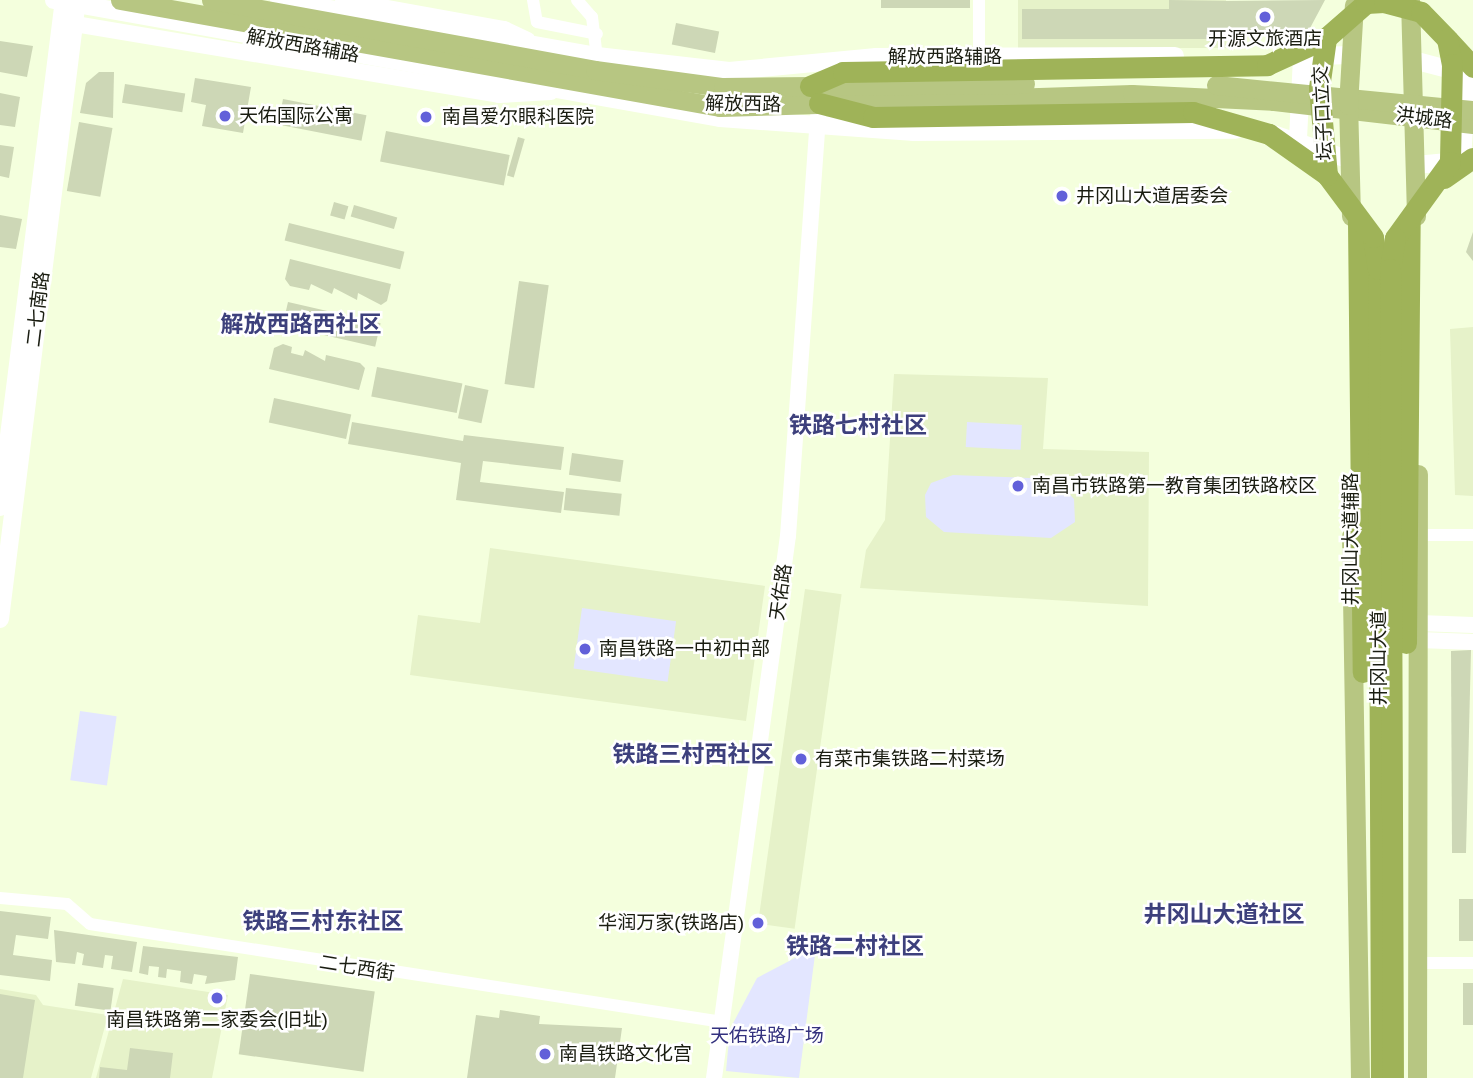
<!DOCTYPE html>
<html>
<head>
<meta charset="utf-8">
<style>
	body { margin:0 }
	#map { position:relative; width:1473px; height:1078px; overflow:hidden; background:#f4ffdd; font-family:Arial,"Noto Sans SC",sans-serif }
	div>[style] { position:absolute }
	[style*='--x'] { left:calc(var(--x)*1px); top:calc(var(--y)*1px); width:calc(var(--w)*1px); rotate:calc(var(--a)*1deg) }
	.built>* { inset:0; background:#e6f2c9; transform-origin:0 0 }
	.green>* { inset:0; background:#e3e6ff; transform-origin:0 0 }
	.building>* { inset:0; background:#cdd7b6; transform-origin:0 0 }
	.minor>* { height:12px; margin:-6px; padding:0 6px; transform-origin:6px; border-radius:6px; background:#fff }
	.tertiary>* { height:16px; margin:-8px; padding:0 8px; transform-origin:8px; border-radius:8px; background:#fff }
	.secondary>* { height:18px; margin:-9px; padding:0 9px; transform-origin:9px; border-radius:9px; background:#fff }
	.primary>* { height:19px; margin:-9.5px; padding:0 9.5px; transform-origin:9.5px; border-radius:9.5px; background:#b7c682 }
	.trunk>* { height:21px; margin:-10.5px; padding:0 10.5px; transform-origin:10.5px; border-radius:10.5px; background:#9fb358 }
	.dots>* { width:19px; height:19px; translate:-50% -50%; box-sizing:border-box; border:4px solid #fff; border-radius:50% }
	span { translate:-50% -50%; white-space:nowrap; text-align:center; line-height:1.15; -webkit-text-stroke:5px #fff; paint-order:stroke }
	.poi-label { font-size:19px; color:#1a1d11 }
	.left { translate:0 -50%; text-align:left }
	.right { translate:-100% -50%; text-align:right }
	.street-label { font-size:19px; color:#1a1d11 }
	.park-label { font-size:19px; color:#33317e }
	.quarter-label { font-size:23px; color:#3d407c; font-weight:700 }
</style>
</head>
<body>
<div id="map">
	<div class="built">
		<div style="left:1018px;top:0;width:208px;height:48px"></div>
		<div style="clip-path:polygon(1473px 327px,1473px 496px,1455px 495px,1450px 329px)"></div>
		<div style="clip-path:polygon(894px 374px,1048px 378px,1043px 449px,1149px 452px,1148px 606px,860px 588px,866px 550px,885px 520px)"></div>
		<div style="clip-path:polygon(490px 548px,765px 586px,746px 721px,410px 675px,418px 615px,480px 623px)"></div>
		<div style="left:805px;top:589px;width:37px;height:338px;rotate:8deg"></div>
		<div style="clip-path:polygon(123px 979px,228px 995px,212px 1078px,96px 1078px)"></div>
		<div style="clip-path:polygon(0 989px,36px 995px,43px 1005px,108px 1015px,91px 1078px,0 1078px)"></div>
	</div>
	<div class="green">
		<div style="left:967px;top:422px;width:55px;height:25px;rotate:3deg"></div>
		<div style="clip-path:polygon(953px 475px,1056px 479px,1074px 499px,1075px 522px,1051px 538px,944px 532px,926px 517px,925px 495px,931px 483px)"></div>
		<div style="left:582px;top:608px;width:95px;height:61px;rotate:8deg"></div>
		<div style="left:80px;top:711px;width:37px;height:70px;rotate:8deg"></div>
		<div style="clip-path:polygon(816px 947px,799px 1078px,726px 1071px,730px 1029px,757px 978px)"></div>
	</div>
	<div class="building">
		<div style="left:881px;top:0;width:89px;height:8px"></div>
		<div style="clip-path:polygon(1169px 0,1226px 1px,1325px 0,1309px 30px,1225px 30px,1225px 39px,1022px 39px,1022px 9px,1169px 9px)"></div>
		<div style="left:676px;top:23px;width:44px;height:22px;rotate:11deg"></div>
		<div style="clip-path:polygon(0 41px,33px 46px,27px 77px,0 72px)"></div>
		<div style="clip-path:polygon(99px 72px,114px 72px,113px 118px,80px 113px,86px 83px)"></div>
		<div style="clip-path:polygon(195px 78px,251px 87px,243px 133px,202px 126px,206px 105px,191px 102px)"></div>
		<div style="left:125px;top:84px;width:61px;height:19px;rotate:9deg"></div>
		<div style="clip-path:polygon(0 93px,20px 97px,15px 127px,0 125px)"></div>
		<div style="left:283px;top:99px;width:85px;height:26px;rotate:11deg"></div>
		<div style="left:79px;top:122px;width:34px;height:70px;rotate:10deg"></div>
		<div style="left:386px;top:131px;width:126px;height:31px;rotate:11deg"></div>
		<div style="left:518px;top:137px;width:7px;height:40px;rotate:16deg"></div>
		<div style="clip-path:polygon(0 145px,14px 147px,9px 178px,0 176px)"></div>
		<div style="left:334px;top:202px;width:15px;height:14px;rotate:16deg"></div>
		<div style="left:354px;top:205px;width:45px;height:12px;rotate:16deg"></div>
		<div style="clip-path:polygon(0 215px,22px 219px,16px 249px,0 247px)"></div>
		<div style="left:289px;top:223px;width:119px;height:18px;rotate:14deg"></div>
		<div style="clip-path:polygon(1473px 232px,1473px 261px,1466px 252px)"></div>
		<div style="clip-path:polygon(290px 259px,391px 284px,387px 301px,381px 305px,358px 293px,357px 300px,334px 288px,332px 294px,311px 284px,309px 290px,290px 286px,285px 279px)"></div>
		<div style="left:519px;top:281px;width:30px;height:104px;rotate:8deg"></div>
		<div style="left:288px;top:302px;width:95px;height:24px;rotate:13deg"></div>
		<div style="clip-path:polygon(283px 344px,292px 347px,291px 353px,303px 356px,305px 350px,325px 361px,326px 355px,360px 363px,365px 368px,359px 390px,269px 369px,274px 348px)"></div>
		<div style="left:377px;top:367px;width:87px;height:30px;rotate:11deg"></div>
		<div style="left:465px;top:385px;width:24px;height:34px;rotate:12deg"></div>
		<div style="left:274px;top:398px;width:79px;height:25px;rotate:12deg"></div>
		<div style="clip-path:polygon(352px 422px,463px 441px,464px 435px,564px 447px,561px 470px,483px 461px,480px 482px,564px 492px,561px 513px,456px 500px,461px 463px,348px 444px)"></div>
		<div style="left:572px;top:453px;width:52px;height:22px;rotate:8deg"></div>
		<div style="left:566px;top:488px;width:56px;height:22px;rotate:6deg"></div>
		<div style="clip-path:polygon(1471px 650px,1466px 853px,1452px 853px,1451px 651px)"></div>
		<div style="left:1459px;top:899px;width:14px;height:42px"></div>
		<div style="clip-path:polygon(0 911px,51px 917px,48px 939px,16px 935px,13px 955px,52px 960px,50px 981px,0 975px)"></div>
		<div style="clip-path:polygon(54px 930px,137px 942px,132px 972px,111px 969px,113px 956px,105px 955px,103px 968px,82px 965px,84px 954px,77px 952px,75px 964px,56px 962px)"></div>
		<div style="clip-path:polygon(143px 946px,238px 957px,235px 980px,205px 984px,207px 976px,194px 974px,192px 984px,180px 982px,181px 971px,167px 969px,166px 978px,158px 977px,159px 967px,149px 966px,148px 975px,139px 973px)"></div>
		<div style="left:250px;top:974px;width:126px;height:81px;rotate:8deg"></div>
		<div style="left:78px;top:983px;width:36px;height:23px;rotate:8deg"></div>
		<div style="left:1463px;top:983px;width:10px;height:42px"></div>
		<div style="clip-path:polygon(0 994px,35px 1000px,23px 1078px,0 1078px)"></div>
		<div style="clip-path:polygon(500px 1010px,540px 1016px,539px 1024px,622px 1028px,615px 1078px,467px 1078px,476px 1015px,499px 1018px)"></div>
		<div style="clip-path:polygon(130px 1048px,173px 1053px,170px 1078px,99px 1078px,100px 1067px,127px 1070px)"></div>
	</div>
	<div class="minor">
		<div style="--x:533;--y:0;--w:22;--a:80"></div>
		<div style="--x:537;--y:22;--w:61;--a:11.3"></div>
		<div style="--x:577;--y:0;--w:23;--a:49"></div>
		<div style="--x:592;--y:17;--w:39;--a:83"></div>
		<div style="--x:979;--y:0;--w:57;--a:90"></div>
		<div style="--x:1418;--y:535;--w:55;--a:0"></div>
		<div style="--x:0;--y:898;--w:67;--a:5.1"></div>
		<div style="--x:67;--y:904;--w:30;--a:41"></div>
		<div style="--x:90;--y:924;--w:640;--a:8.81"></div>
		<div style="--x:1417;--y:963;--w:56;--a:0"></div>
	</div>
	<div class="tertiary">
		<div style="--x:343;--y:0;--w:164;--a:10.2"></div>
		<div style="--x:504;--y:29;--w:26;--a:25"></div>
		<div style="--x:63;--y:22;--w:442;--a:9.5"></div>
		<div style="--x:499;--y:95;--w:52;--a:-3.3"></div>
		<div style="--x:1419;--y:623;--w:54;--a:2.1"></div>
		<div style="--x:1419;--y:640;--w:54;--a:2.1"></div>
		<div style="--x:714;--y:1078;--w:547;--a:-82.23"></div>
		<div style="--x:788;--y:536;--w:434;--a:-85.9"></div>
	</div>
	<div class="secondary">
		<div style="--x:54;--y:0;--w:676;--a:10.05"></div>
		<div style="--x:720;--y:118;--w:195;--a:4.1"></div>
		<div style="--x:914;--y:132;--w:322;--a:-0.4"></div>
		<div style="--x:279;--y:0;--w:323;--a:10"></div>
		<div style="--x:597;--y:56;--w:133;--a:6.5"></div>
		<div style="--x:729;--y:71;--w:148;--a:-5.4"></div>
		<div style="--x:876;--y:57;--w:299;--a:-0.2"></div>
		<div style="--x:1287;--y:57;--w:63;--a:-1.8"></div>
		<div style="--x:1413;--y:60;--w:52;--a:14.6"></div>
		<div style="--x:1270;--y:133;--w:84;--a:18.6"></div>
		<div style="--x:1298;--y:139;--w:82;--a:-87.2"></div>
		<div style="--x:1462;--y:161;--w:87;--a:-86.7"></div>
		<div style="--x:1416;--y:165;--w:42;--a:-5.4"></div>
		<div style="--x:0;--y:507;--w:511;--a:-82.81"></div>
		<div style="--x:0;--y:619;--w:624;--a:-82.91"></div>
	</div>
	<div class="primary">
		<div style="--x:120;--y:0;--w:609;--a:10.11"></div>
		<div style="--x:720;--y:107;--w:412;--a:-1.8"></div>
		<div style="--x:1132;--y:94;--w:142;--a:2.8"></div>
		<div style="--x:1274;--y:101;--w:200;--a:6.6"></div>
		<div style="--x:211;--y:0;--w:390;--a:10.3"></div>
		<div style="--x:595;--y:70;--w:129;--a:7.6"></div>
		<div style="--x:723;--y:87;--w:302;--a:-0.6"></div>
		<div style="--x:1410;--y:0;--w:216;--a:88.4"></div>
		<div style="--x:1216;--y:85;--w:258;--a:5.6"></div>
		<div style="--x:1351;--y:216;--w:111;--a:-91.5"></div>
		<div style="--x:1348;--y:105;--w:100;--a:-86.6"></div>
		<div style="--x:1351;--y:536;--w:542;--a:89.05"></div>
		<div style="--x:1417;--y:1078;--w:604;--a:-89.91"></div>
	</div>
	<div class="trunk">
		<div style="--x:1448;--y:40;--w:37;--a:47"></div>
		<div style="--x:810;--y:86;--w:36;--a:-23"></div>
		<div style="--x:843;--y:72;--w:424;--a:-0.9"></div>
		<div style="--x:1267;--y:65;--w:65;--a:-24.6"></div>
		<div style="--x:819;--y:103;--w:56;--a:14.5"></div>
		<div style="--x:873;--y:117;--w:320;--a:-0.9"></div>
		<div style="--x:1193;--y:112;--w:79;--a:16.1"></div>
		<div style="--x:1269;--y:134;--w:71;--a:35.3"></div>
		<div style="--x:1444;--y:178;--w:35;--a:-35"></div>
		<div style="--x:1358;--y:222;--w:450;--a:89.4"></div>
		<div style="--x:1406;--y:643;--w:423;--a:-89.5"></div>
		<div style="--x:1381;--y:1078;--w:809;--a:-90.21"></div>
		<div style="--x:1378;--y:269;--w:32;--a:-99"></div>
		<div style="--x:1373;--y:237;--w:77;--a:-126.6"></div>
		<div style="--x:1327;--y:175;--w:87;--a:-95.3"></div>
		<div style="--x:1319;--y:88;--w:50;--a:-82"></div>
		<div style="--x:1326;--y:38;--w:53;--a:-41.2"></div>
		<div style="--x:1366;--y:3;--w:18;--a:-3"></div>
		<div style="--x:1384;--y:2;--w:38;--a:15"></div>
		<div style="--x:1421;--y:12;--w:37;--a:46"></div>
		<div style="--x:1447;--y:39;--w:25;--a:79"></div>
		<div style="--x:1452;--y:64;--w:98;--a:91.2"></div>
		<div style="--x:1450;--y:162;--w:94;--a:125.9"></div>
		<div style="--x:1395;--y:238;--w:31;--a:99"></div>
		<div style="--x:1390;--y:269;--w:809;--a:89.79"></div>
	</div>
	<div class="dots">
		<div style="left:1265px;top:17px;background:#6260d9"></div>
		<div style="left:225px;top:116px;background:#6260d9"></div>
		<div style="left:426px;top:117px;background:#6260d9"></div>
		<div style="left:1062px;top:196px;background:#6260d9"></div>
		<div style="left:1018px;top:486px;background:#6260d9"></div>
		<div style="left:585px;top:649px;background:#6260d9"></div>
		<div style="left:801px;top:759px;background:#6260d9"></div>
		<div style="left:758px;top:923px;background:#6260d9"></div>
		<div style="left:217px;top:998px;background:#6260d9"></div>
		<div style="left:545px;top:1054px;background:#6260d9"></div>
	</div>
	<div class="poi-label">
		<span style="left:1265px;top:39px">开源文旅酒店</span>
		<span class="left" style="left:239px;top:116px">天佑国际公寓</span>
		<span class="left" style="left:442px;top:117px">南昌爱尔眼科医院</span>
		<span class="left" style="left:1076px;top:196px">井冈山大道居委会</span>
		<span class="left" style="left:1032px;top:486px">南昌市铁路第一教育集团铁路校区</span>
		<span class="left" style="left:599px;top:649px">南昌铁路一中初中部</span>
		<span class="left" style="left:815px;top:759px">有菜市集铁路二村菜场</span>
		<span class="right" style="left:744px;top:923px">华润万家(铁路店)</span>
		<span style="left:217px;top:1020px">南昌铁路第二家委会(旧址)</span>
		<span class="left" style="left:559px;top:1054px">南昌铁路文化宫</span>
	</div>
	<div class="street-label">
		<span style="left:303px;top:46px;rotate:10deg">解放西路辅路</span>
		<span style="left:945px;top:57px">解放西路辅路</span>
		<span style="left:743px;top:104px;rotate:1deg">解放西路</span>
		<span style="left:1323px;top:113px;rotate:-93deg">坛子口立交</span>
		<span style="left:1424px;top:118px;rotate:7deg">洪城路</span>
		<span style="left:38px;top:309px;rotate:-83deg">二七南路</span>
		<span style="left:1351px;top:539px;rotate:-90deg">井冈山大道辅路</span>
		<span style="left:781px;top:592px;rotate:-82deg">天佑路</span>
		<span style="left:1379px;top:658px;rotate:-90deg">井冈山大道</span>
		<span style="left:357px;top:968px;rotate:9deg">二七西街</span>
	</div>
	<div class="park-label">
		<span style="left:767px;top:1036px">天佑铁路广场</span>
	</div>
	<div class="quarter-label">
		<span style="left:301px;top:324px">解放西路西社区</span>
		<span style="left:858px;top:425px">铁路七村社区</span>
		<span style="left:693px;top:754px">铁路三村西社区</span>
		<span style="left:1224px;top:914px">井冈山大道社区</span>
		<span style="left:323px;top:921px">铁路三村东社区</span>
		<span style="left:855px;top:946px">铁路二村社区</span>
	</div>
</div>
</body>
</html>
